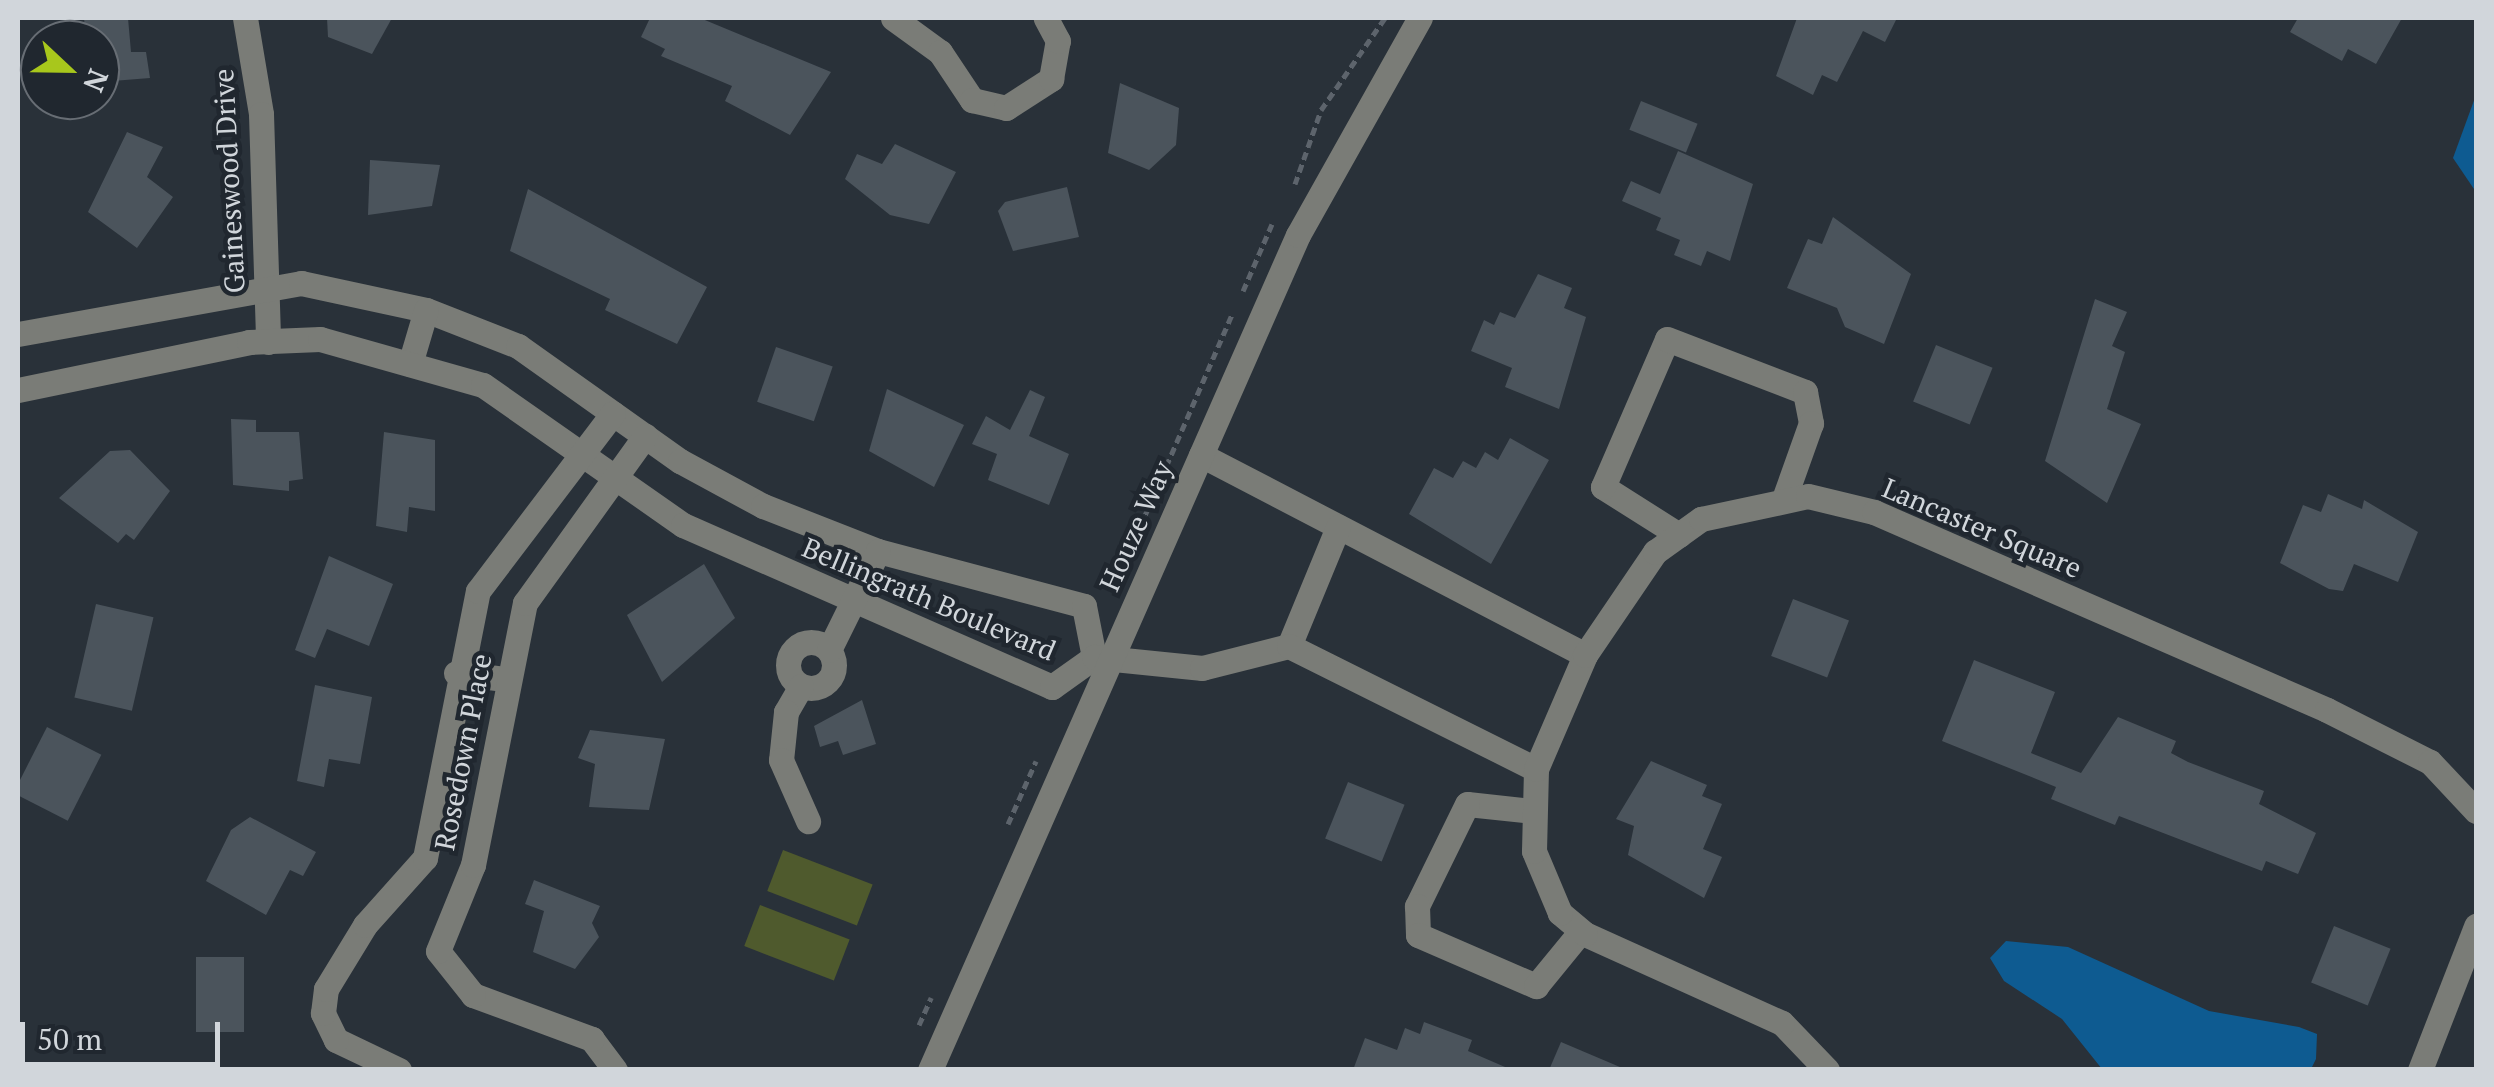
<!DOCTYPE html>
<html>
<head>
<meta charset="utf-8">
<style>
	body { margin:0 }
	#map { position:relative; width:2494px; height:1087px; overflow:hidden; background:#293139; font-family:"PT Serif",serif }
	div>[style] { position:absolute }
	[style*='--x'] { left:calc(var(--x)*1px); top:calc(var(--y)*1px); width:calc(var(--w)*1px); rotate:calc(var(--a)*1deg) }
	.green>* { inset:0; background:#4f5a2d; transform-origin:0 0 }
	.water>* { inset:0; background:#0e5b91 }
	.building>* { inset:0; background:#4b545c; transform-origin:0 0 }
	.path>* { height:5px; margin-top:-2.5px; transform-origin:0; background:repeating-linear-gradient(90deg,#5d646c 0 8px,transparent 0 13px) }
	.minor>* { height:25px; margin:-12.5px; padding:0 12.5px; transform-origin:12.5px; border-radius:12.5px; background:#7a7c77 }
	.minor>.ring { margin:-12.5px; padding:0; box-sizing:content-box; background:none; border:25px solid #7a7c77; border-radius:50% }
	span { translate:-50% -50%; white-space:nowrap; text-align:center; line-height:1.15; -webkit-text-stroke:9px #20272f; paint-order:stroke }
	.street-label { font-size:28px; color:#d1d6db }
	.frame { position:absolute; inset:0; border:20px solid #d1d6db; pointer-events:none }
	.north { position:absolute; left:20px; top:20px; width:100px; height:100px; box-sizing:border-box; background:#20272f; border:2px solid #676d74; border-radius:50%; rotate:112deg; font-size:28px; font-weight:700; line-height:40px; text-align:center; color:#d1d6db }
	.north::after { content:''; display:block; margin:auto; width:35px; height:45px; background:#a8c71c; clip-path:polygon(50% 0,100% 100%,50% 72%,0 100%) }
	.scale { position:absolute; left:20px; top:1022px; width:200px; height:45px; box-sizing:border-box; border:5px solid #d1d6db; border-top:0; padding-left:12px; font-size:30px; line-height:35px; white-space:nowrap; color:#d1d6db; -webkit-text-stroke:8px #20272f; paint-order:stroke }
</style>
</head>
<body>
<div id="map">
	<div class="green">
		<div style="left:783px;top:850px;width:96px;height:44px;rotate:21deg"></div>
		<div style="left:760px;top:905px;width:96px;height:44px;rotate:21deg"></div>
	</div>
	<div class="water">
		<div style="clip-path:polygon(2476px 95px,2476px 192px,2453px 158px)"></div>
		<div style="clip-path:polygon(2006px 941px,2068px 947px,2209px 1011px,2299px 1027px,2317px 1034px,2316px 1059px,2311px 1069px,2102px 1069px,2062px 1019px,2004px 981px,1990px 958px)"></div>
	</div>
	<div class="building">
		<div style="clip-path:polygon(84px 18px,128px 18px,131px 52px,146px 52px,150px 78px,100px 82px,100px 40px,86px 40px)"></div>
		<div style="clip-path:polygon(327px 18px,392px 18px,372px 54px,328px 37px)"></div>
		<div style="clip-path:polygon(650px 18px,700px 18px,831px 72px,790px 135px,725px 101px,732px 86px,661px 56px,665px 49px,641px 37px)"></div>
		<div style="clip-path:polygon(1797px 18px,1897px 18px,1885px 42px,1863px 31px,1837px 82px,1822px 75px,1813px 95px,1776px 76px)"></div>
		<div style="clip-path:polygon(2298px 18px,2402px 18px,2376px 64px,2348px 49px,2342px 61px,2290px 32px)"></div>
		<div style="clip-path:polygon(1120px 83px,1179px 108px,1176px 145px,1149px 170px,1108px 153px)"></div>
		<div style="left:1641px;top:101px;width:61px;height:31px;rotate:22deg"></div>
		<div style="clip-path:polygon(127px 132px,163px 147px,147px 177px,173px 197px,137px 248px,88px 212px)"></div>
		<div style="clip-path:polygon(895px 144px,956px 172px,929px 224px,890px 215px,845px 179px,857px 154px,882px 164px)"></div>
		<div style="clip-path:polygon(1678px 151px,1753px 184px,1730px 261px,1707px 251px,1701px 266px,1674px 255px,1680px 240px,1656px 230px,1661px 218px,1622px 201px,1631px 181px,1660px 194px)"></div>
		<div style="clip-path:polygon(370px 160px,440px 165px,432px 206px,368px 215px)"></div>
		<div style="clip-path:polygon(1067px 187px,1079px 237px,1013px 251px,998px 211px,1005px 202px)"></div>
		<div style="clip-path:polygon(528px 189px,707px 287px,677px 344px,605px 310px,610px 299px,510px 251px)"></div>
		<div style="clip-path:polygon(1833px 217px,1911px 274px,1884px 344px,1845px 327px,1837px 308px,1787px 288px,1808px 239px,1822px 244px)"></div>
		<div style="clip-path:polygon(1538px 274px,1572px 288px,1564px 308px,1586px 317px,1559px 409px,1505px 387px,1512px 368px,1471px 351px,1484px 320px,1494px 325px,1500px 312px,1515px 318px)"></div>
		<div style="clip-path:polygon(2095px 299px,2127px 312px,2112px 346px,2125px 352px,2107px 409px,2141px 424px,2107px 503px,2045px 461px)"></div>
		<div style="left:1936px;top:345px;width:61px;height:61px;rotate:22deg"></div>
		<div style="left:776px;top:347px;width:60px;height:58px;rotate:19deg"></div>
		<div style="clip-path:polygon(887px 389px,964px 425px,934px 487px,869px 451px)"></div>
		<div style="clip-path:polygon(1030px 390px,1045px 397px,1029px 436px,1069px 454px,1049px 505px,988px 480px,997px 454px,972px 444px,986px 416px,1010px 430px)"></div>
		<div style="clip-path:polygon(231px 419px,256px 420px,256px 432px,299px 432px,303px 479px,289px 481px,289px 491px,233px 485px)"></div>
		<div style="clip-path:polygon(384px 432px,435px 440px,435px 511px,409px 507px,407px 532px,376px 526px)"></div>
		<div style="clip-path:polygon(1510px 438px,1549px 460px,1491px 564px,1409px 514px,1434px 468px,1453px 478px,1463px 461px,1476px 468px,1485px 452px,1498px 460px)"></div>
		<div style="clip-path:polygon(130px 450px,170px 491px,134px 540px,126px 534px,118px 543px,59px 498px,110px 451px)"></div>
		<div style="clip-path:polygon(2328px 494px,2362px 509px,2364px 500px,2418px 532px,2398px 582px,2354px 564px,2343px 591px,2329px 589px,2280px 563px,2303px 505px,2321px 512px)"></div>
		<div style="clip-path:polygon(329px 556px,393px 584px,369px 646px,327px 629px,315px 658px,295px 650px)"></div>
		<div style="clip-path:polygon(704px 564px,735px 618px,662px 682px,627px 615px)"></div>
		<div style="left:1793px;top:599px;width:60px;height:61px;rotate:21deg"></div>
		<div style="left:96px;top:604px;width:59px;height:96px;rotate:13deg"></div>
		<div style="clip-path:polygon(1974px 660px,2055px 692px,2031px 753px,2081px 773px,2118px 717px,2176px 741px,2171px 753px,2188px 762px,2264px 791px,2259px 804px,2316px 833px,2298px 874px,2266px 861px,2262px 871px,2119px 816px,2115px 825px,2051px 799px,2056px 787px,1942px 741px)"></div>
		<div style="clip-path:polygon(315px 685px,372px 697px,360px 764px,329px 759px,324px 787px,297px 781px)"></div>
		<div style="clip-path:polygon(862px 700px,876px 744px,843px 755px,838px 741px,820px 747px,814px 726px)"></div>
		<div style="left:47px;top:727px;width:61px;height:74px;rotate:27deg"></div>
		<div style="clip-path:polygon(590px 730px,665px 739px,649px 810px,589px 807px,595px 764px,578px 758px)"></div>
		<div style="clip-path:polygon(1651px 761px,1707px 785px,1702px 796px,1722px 804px,1703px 849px,1722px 857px,1704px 898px,1628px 855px,1634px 826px,1616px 819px)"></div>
		<div style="left:1348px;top:782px;width:61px;height:61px;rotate:22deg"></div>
		<div style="clip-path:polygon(250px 817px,316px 852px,303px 876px,290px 870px,266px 915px,206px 881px,231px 830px)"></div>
		<div style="clip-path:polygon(534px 880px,600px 906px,592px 923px,599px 937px,575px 969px,533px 952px,544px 911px,525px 904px)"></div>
		<div style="left:2334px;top:926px;width:61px;height:61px;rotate:22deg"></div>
		<div style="left:244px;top:957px;width:75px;height:48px;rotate:90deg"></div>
		<div style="clip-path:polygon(1424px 1022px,1472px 1040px,1468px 1051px,1512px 1070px,1353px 1070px,1365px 1038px,1397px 1050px,1405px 1028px,1420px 1034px)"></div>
		<div style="clip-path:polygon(1561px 1042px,1627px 1070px,1549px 1070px)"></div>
	</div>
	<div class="path">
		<div style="--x:1295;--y:184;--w:78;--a:-70.6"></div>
		<div style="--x:1321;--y:110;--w:112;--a:-55.2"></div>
		<div style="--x:1243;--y:291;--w:73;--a:-66.6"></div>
		<div style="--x:1130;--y:550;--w:257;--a:-66.6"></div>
		<div style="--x:1008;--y:824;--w:69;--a:-66"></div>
		<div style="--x:919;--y:1025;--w:30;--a:-66"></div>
	</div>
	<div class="minor">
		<div style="--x:245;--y:18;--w:97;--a:80.5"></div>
		<div style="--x:261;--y:114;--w:228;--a:88.2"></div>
		<div style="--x:893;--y:18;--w:58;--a:35.9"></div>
		<div style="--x:940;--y:52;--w:58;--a:56.3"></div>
		<div style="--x:972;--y:100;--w:35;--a:13"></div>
		<div style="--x:1006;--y:108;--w:54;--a:-32.8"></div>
		<div style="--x:1051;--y:79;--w:39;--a:-80"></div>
		<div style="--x:1058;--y:41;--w:26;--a:-118"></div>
		<div style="--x:18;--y:334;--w:288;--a:-10.2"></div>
		<div style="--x:301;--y:283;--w:128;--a:12.2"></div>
		<div style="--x:426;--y:310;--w:99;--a:21.4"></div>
		<div style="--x:518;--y:346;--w:199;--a:35.4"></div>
		<div style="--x:680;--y:461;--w:94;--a:28.5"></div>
		<div style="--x:763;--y:506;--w:123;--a:21.4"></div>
		<div style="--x:878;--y:551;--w:213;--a:14.9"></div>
		<div style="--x:1084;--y:606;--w:52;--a:78.9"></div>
		<div style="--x:410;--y:364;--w:56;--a:-73.5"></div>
		<div style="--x:18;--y:390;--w:236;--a:-11.7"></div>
		<div style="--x:249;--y:342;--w:71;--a:-2.4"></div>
		<div style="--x:320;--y:339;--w:169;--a:15.8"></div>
		<div style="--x:483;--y:385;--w:244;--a:35"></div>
		<div style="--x:683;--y:525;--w:403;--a:23.7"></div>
		<div style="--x:1052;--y:687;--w:52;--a:-35.5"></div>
		<div style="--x:1201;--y:455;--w:433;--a:27.5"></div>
		<div style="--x:1679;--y:535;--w:90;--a:-147.7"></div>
		<div style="--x:1603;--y:487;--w:161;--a:-66.6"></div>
		<div style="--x:1667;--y:339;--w:148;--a:21"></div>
		<div style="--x:1805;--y:392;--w:32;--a:79"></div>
		<div style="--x:1811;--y:423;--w:81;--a:109.6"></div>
		<div class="ring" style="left:788px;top:642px;width:21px;height:21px"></div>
		<div style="--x:1289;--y:646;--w:129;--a:-67.6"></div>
		<div style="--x:829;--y:650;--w:110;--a:-63.7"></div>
		<div style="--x:1094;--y:657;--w:109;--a:5.8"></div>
		<div style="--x:1202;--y:668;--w:90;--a:-14.2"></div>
		<div style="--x:1289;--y:646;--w:276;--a:26.5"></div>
		<div style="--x:456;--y:673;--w:49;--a:7"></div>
		<div style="--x:801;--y:686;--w:30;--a:120"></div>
		<div style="--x:786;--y:712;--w:48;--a:95.9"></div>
		<div style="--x:781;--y:760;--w:67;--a:66.1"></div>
		<div style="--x:1533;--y:811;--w:66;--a:-173.9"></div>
		<div style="--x:1467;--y:804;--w:114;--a:116.1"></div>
		<div style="--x:1417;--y:906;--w:29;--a:88"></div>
		<div style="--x:1418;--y:935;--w:129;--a:23.4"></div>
		<div style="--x:1536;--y:986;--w:71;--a:-50.7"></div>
		<div style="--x:399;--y:1070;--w:70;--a:-154.5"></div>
		<div style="--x:336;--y:1040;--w:30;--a:-116"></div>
		<div style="--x:323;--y:1013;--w:24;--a:-83"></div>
		<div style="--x:326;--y:989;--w:75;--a:-58.6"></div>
		<div style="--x:365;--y:925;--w:90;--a:-48.2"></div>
		<div style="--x:425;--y:858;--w:272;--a:-78.8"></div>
		<div style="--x:478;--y:591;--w:223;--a:-52.8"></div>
		<div style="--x:615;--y:1070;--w:39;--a:-127"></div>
		<div style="--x:592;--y:1039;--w:127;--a:-159.7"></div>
		<div style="--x:473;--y:995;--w:56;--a:-128.5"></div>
		<div style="--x:438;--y:951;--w:93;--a:-67.9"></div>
		<div style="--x:473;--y:865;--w:267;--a:-78.8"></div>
		<div style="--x:525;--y:603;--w:206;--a:-54.3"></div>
		<div style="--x:930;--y:1070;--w:912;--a:-66.22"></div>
		<div style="--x:1298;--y:235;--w:249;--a:-60.7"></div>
		<div style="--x:1827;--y:1070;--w:65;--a:-133.8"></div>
		<div style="--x:1782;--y:1023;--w:216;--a:-155.7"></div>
		<div style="--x:1585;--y:934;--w:33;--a:-140"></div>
		<div style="--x:1560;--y:913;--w:67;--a:-112.8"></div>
		<div style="--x:1534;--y:851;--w:82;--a:-88.6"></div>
		<div style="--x:1536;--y:769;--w:124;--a:-66.7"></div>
		<div style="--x:1585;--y:655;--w:125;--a:-55.8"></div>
		<div style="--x:1655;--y:552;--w:57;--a:-35.7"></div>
		<div style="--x:1701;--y:519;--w:109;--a:-12.1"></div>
		<div style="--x:1808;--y:496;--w:68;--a:13.6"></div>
		<div style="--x:1874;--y:512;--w:494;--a:23.6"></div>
		<div style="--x:2327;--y:710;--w:115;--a:26.8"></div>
		<div style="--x:2430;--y:762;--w:67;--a:46.8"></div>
		<div style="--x:2420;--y:1070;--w:155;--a:-68.7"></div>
	</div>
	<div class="street-label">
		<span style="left:229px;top:181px;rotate:-93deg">Gaineswood Drive</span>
		<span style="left:1136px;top:526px;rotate:-66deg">Houze Way</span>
		<span style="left:1982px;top:528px;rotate:23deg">Lancaster Square</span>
		<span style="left:929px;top:599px;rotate:23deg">Bellingrath Boulevard</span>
		<span style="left:463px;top:752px;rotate:-79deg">Rosedown Place</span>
	</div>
	<div class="frame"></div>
	<div class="north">N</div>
	<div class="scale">50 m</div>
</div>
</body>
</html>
